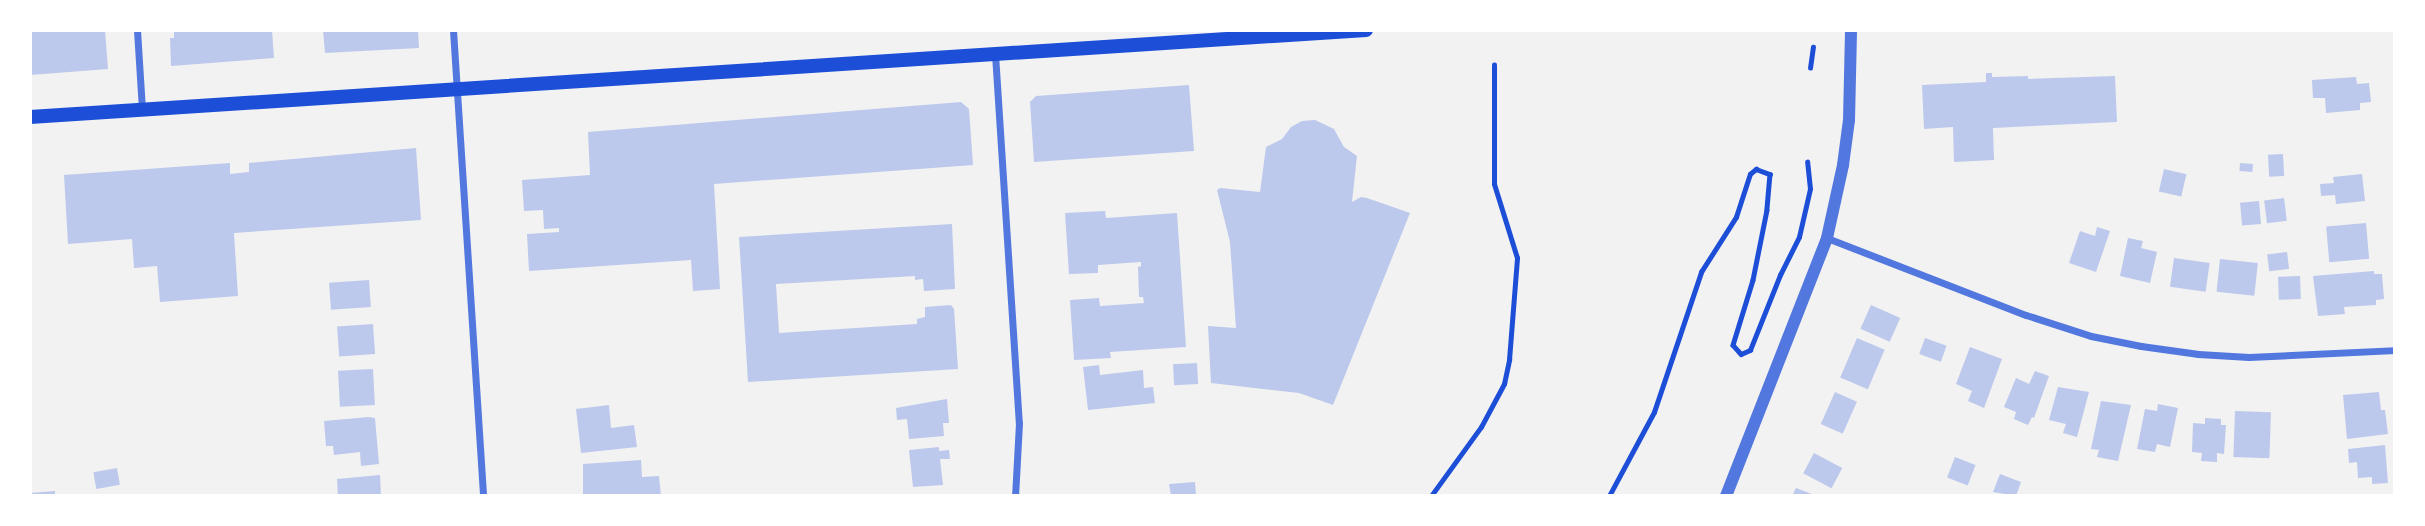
<!DOCTYPE html>
<html>
<head>
<meta charset="utf-8">
<style>
	body { margin:0 }
	#map { position:relative; width:2425px; height:526px; overflow:hidden; background:#f2f2f2; font-family:"Work Sans",sans-serif }
	div>[style] { position:absolute }
	[style*='--x'] { left:calc(var(--x)*1px); top:calc(var(--y)*1px); width:calc(var(--w)*1px); rotate:calc(var(--a)*1deg) }
	.building>* { inset:0; background:#bdc9ec; transform-origin:0 0 }
	.path>* { height:4.5px; margin:-2.25px; padding:0 2.25px; transform-origin:2.25px; border-radius:2.25px; background:#1d4ed8 }
	.minor>* { height:7px; margin:-3.5px; padding:0 3.5px; transform-origin:3.5px; border-radius:3.5px; background:#5277de }
	.tertiary>* { height:12px; margin:-6px; padding:0 6px; transform-origin:6px; border-radius:6px; background:#5277de }
	.secondary>* { height:14px; margin:-7px; padding:0 7px; transform-origin:7px; border-radius:7px; background:#1d4ed8 }
	span { translate:-50% -50%; white-space:nowrap; text-align:center; line-height:1.15; -webkit-text-stroke:6px #fff; paint-order:stroke }
	.frame { position:absolute; inset:0; border:32px solid #fff; pointer-events:none }
</style>
</head>
<body>
<div id="map">
	<div class="building">
		<div style="clip-path:polygon(30px 30px,105px 30px,108px 69px,30px 75px)"></div>
		<div style="clip-path:polygon(174px 30px,272px 30px,274px 58px,171px 66px,170px 38px,174px 38px)"></div>
		<div style="clip-path:polygon(323px 30px,418px 30px,419px 48px,325px 53px)"></div>
		<div style="clip-path:polygon(1986px 73px,1992px 73px,1992px 77px,2028px 76px,2028px 79px,2115px 76px,2117px 122px,1993px 128px,1994px 160px,1954px 162px,1953px 127px,1924px 129px,1922px 85px,1986px 82px)"></div>
		<div style="clip-path:polygon(2356px 77px,2357px 84px,2369px 83px,2371px 102px,2360px 103px,2360px 110px,2326px 113px,2325px 98px,2313px 98px,2312px 80px)"></div>
		<div style="clip-path:polygon(1189px 85px,1194px 151px,1034px 162px,1030px 102px,1036px 96px)"></div>
		<div style="clip-path:polygon(961px 102px,969px 109px,973px 165px,714px 184px,720px 289px,693px 291px,691px 260px,529px 271px,527px 234px,559px 232px,559px 228px,544px 229px,543px 210px,524px 211px,522px 180px,590px 175px,588px 132px)"></div>
		<div style="clip-path:polygon(1315px 120px,1334px 129px,1344px 147px,1357px 156px,1352px 202px,1361px 197px,1367px 198px,1410px 213px,1333px 405px,1299px 393px,1211px 383px,1208px 326px,1236px 328px,1230px 242px,1217px 190px,1220px 188px,1260px 192px,1266px 147px,1282px 139px,1291px 127px,1302px 121px)"></div>
		<div style="clip-path:polygon(416px 148px,421px 220px,234px 233px,238px 296px,160px 302px,157px 266px,134px 268px,132px 239px,68px 244px,64px 175px,230px 163px,230px 174px,249px 172px,249px 163px)"></div>
		<div style="left:2283px;top:154px;width:22px;height:15px;rotate:87deg"></div>
		<div style="left:2240px;top:163px;width:13px;height:8px;rotate:4deg"></div>
		<div style="left:2164px;top:169px;width:23px;height:23px;rotate:13deg"></div>
		<div style="clip-path:polygon(2362px 174px,2365px 201px,2336px 204px,2335px 195px,2321px 196px,2320px 184px,2334px 183px,2333px 177px)"></div>
		<div style="left:2284px;top:198px;width:23px;height:20px;rotate:83deg"></div>
		<div style="left:2259px;top:201px;width:23px;height:19px;rotate:85deg"></div>
		<div style="clip-path:polygon(1105px 211px,1106px 218px,1177px 213px,1186px 347px,1110px 352px,1111px 358px,1074px 360px,1070px 300px,1099px 298px,1100px 306px,1144px 303px,1143px 297px,1139px 297px,1138px 267px,1141px 266px,1141px 262px,1098px 265px,1098px 273px,1069px 274px,1065px 213px)"></div>
		<div style="left:2366px;top:223px;width:36px;height:40px;rotate:85deg"></div>
		<div style="clip-path:polygon(952px 224px,955px 289px,924px 291px,923px 279px,915px 280px,915px 276px,776px 284px,779px 333px,917px 324px,917px 319px,925px 317px,925px 307px,951px 305px,954px 309px,958px 369px,748px 382px,739px 237px)"></div>
		<div style="clip-path:polygon(2097px 227px,2110px 231px,2096px 272px,2069px 263px,2080px 231px,2095px 236px)"></div>
		<div style="clip-path:polygon(2128px 238px,2143px 241px,2141px 248px,2157px 252px,2150px 283px,2120px 276px)"></div>
		<div style="left:2287px;top:252px;width:17px;height:20px;rotate:83deg"></div>
		<div style="left:2174px;top:258px;width:36px;height:29px;rotate:8deg"></div>
		<div style="left:2220px;top:259px;width:38px;height:33px;rotate:6deg"></div>
		<div style="clip-path:polygon(2374px 271px,2374px 274px,2382px 274px,2384px 299px,2376px 300px,2376px 305px,2344px 307px,2345px 314px,2318px 316px,2313px 276px)"></div>
		<div style="left:2300px;top:276px;width:23px;height:22px;rotate:88deg"></div>
		<div style="left:369px;top:280px;width:27px;height:40px;rotate:86deg"></div>
		<div style="left:1871px;top:305px;width:32px;height:26px;rotate:24deg"></div>
		<div style="left:373px;top:324px;width:30px;height:36px;rotate:86deg"></div>
		<div style="left:1857px;top:338px;width:30px;height:43px;rotate:23deg"></div>
		<div style="left:1925px;top:338px;width:23px;height:17px;rotate:20deg"></div>
		<div style="clip-path:polygon(1970px 347px,2002px 359px,1984px 408px,1968px 401px,1972px 391px,1956px 384px)"></div>
		<div style="left:1197px;top:363px;width:21px;height:24px;rotate:87deg"></div>
		<div style="clip-path:polygon(1099px 365px,1100px 375px,1143px 370px,1144px 388px,1153px 387px,1155px 403px,1088px 410px,1083px 367px)"></div>
		<div style="left:373px;top:369px;width:36px;height:35px;rotate:87deg"></div>
		<div style="clip-path:polygon(2035px 371px,2049px 376px,2034px 418px,2032px 417px,2028px 425px,2014px 419px,2016px 412px,2004px 407px,2016px 378px,2029px 384px)"></div>
		<div style="clip-path:polygon(2058px 387px,2089px 392px,2077px 437px,2063px 433px,2066px 424px,2049px 420px)"></div>
		<div style="left:1835px;top:392px;width:24px;height:35px;rotate:24deg"></div>
		<div style="clip-path:polygon(2379px 392px,2381px 410px,2385px 410px,2388px 434px,2347px 439px,2343px 395px)"></div>
		<div style="clip-path:polygon(947px 399px,949px 423px,943px 423px,944px 436px,909px 439px,907px 419px,897px 420px,896px 408px)"></div>
		<div style="clip-path:polygon(2101px 401px,2131px 405px,2118px 461px,2097px 457px,2099px 450px,2091px 449px)"></div>
		<div style="clip-path:polygon(2158px 404px,2178px 408px,2170px 447px,2157px 444px,2155px 452px,2137px 449px,2145px 409px,2157px 411px)"></div>
		<div style="clip-path:polygon(609px 405px,611px 428px,634px 425px,637px 447px,581px 453px,576px 409px)"></div>
		<div style="left:2235px;top:411px;width:36px;height:46px;rotate:2deg"></div>
		<div style="clip-path:polygon(369px 417px,375px 418px,379px 464px,361px 466px,360px 452px,334px 455px,333px 446px,326px 446px,324px 421px)"></div>
		<div style="clip-path:polygon(2205px 418px,2221px 419px,2221px 425px,2226px 425px,2224px 454px,2217px 453px,2217px 462px,2201px 461px,2202px 453px,2192px 452px,2193px 423px,2205px 424px)"></div>
		<div style="clip-path:polygon(2385px 445px,2388px 483px,2372px 484px,2372px 477px,2358px 478px,2357px 462px,2349px 463px,2348px 449px)"></div>
		<div style="clip-path:polygon(939px 447px,939px 451px,949px 450px,950px 459px,940px 459px,943px 485px,913px 487px,909px 450px)"></div>
		<div style="left:1814px;top:453px;width:32px;height:23px;rotate:28deg"></div>
		<div style="left:1955px;top:457px;width:22px;height:22px;rotate:21deg"></div>
		<div style="clip-path:polygon(641px 460px,642px 477px,659px 476px,661px 496px,583px 494px,583px 464px)"></div>
		<div style="left:117px;top:468px;width:17px;height:24px;rotate:80deg"></div>
		<div style="clip-path:polygon(2000px 474px,2021px 482px,2016px 496px,1993px 492px)"></div>
		<div style="clip-path:polygon(380px 475px,381px 496px,338px 496px,337px 479px)"></div>
		<div style="clip-path:polygon(1195px 482px,1196px 496px,1171px 496px,1169px 484px)"></div>
		<div style="clip-path:polygon(1796px 488px,1817px 496px,1792px 496px)"></div>
		<div style="clip-path:polygon(55px 491px,55px 496px,30px 496px,30px 493px)"></div>
	</div>
	<div class="path">
		<div style="--x:1810;--y:68;--w:21;--a:-82"></div>
		<div style="--x:1431;--y:496;--w:85;--a:-54.1"></div>
		<div style="--x:1481;--y:427;--w:49;--a:-61.9"></div>
		<div style="--x:1504;--y:384;--w:25;--a:-78"></div>
		<div style="--x:1509;--y:360;--w:102;--a:-85.5"></div>
		<div style="--x:1517;--y:258;--w:77;--a:-107.3"></div>
		<div style="--x:1494;--y:184;--w:119;--a:-90"></div>
		<div style="--x:1609;--y:496;--w:95;--a:-61.8"></div>
		<div style="--x:1654;--y:412;--w:148;--a:-71.4"></div>
		<div style="--x:1701;--y:272;--w:65;--a:-57.5"></div>
		<div style="--x:1736;--y:217;--w:45;--a:-72"></div>
		<div style="--x:1750;--y:174;--w:8;--a:-40"></div>
		<div style="--x:1756;--y:169;--w:15;--a:20"></div>
		<div style="--x:1770;--y:174;--w:36;--a:95"></div>
		<div style="--x:1767;--y:210;--w:71;--a:101.3"></div>
		<div style="--x:1753;--y:280;--w:68;--a:107.1"></div>
		<div style="--x:1733;--y:345;--w:12;--a:48"></div>
		<div style="--x:1741;--y:354;--w:10;--a:-24"></div>
		<div style="--x:1750;--y:350;--w:81;--a:-68.2"></div>
		<div style="--x:1780;--y:275;--w:42;--a:-63.4"></div>
		<div style="--x:1799;--y:237;--w:49;--a:-77.1"></div>
		<div style="--x:1810;--y:189;--w:27;--a:-96"></div>
	</div>
	<div class="minor">
		<div style="--x:137;--y:30;--w:79;--a:86.4"></div>
		<div style="--x:453;--y:30;--w:467;--a:86.3"></div>
		<div style="--x:995;--y:54;--w:370;--a:86.3"></div>
		<div style="--x:1019;--y:423;--w:73;--a:93.1"></div>
		<div style="--x:1827;--y:238;--w:213;--a:21.2"></div>
		<div style="--x:2026;--y:315;--w:68;--a:17.9"></div>
		<div style="--x:2091;--y:336;--w:51;--a:11.3"></div>
		<div style="--x:2141;--y:346;--w:58;--a:8"></div>
		<div style="--x:2198;--y:354;--w:51;--a:3.4"></div>
		<div style="--x:2249;--y:357;--w:146;--a:-2.7"></div>
	</div>
	<div class="tertiary">
		<div style="--x:1726;--y:496;--w:277;--a:-68.6"></div>
		<div style="--x:1827;--y:238;--w:75;--a:-77.6"></div>
		<div style="--x:1843;--y:165;--w:45;--a:-82.4"></div>
		<div style="--x:1849;--y:120;--w:90;--a:-88.7"></div>
	</div>
	<div class="secondary">
		<div style="--x:30;--y:117;--w:1339;--a:-3.73"></div>
	</div>
	<div class="frame"></div>
</div>
</body>
</html>
